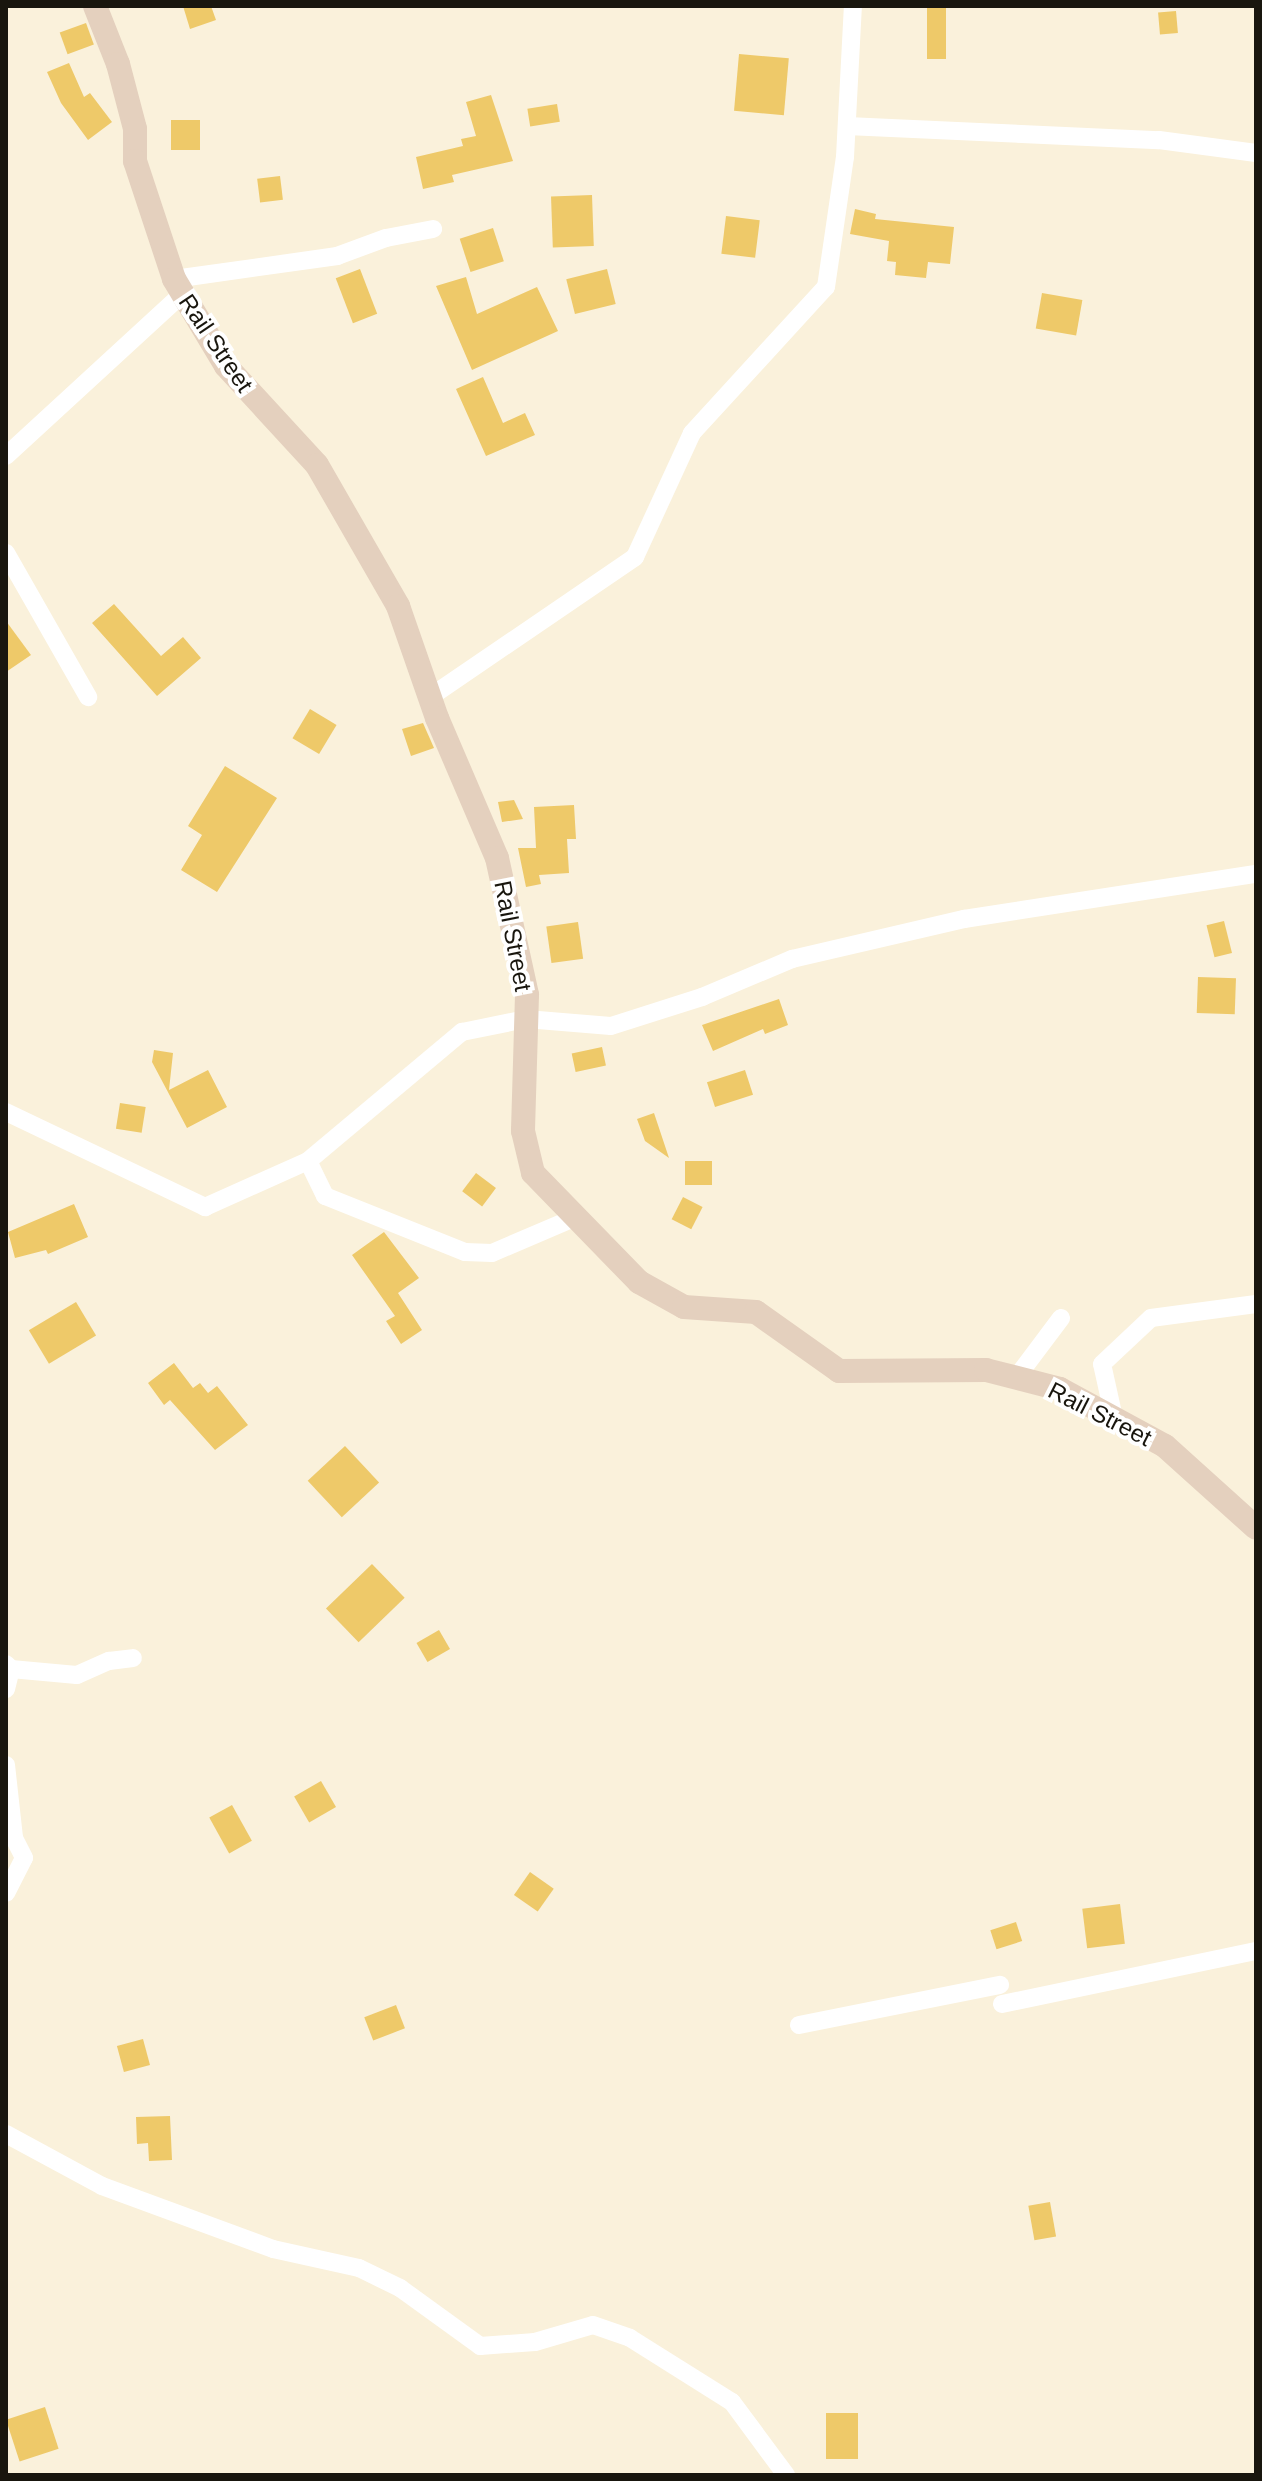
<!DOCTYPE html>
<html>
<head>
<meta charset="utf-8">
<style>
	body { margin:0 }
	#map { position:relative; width:1262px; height:2481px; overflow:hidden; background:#faf1db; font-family:Arial,sans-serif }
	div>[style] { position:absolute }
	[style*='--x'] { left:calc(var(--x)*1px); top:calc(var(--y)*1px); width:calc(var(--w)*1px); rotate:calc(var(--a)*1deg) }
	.building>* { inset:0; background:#eec969; transform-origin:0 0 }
	.street>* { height:18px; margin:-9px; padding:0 9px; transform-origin:9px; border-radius:9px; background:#fff }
	.secondary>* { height:24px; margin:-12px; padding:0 12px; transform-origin:12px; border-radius:12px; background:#e4d0be }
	span { translate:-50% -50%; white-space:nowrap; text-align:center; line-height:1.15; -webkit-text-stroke:8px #fff; paint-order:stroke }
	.street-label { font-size:24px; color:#19160e }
	.frame { position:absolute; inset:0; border:8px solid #19160e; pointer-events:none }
</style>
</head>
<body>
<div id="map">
	<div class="building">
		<div style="clip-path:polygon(183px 6px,211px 6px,216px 20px,190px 29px)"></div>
		<div style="left:927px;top:6px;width:19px;height:53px"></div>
		<div style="left:1176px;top:11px;width:22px;height:18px;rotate:85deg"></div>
		<div style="left:86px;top:23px;width:23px;height:28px;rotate:70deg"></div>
		<div style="left:739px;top:54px;width:50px;height:57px;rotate:5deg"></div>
		<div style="clip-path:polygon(69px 63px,84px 97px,90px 93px,112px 122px,88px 140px,61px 103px,47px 72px)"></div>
		<div style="clip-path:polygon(491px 95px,513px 161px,452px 175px,454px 182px,423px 189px,416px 157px,463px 146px,461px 139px,476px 136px,466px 102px)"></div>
		<div style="left:557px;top:104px;width:18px;height:30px;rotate:81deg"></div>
		<div style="left:171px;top:120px;width:29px;height:30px"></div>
		<div style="left:280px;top:176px;width:24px;height:23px;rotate:83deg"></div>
		<div style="left:592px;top:195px;width:51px;height:41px;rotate:88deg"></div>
		<div style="clip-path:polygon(855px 209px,876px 214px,875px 219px,954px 227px,950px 264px,928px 262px,926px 278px,895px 275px,896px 262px,887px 261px,889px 241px,850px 234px)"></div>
		<div style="left:726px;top:216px;width:34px;height:38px;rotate:7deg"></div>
		<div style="left:493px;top:228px;width:35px;height:35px;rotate:72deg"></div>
		<div style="left:360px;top:269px;width:48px;height:26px;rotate:69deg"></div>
		<div style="left:607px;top:269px;width:36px;height:42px;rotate:76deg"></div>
		<div style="clip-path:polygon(466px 277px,477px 314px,537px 287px,558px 331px,472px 370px,436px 286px)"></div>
		<div style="left:1042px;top:293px;width:41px;height:36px;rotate:10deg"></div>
		<div style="clip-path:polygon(483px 377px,503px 423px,525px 413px,535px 435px,486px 456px,456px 389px)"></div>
		<div style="clip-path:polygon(114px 604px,161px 656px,183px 637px,201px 658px,157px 696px,92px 623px)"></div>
		<div style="clip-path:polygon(6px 621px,31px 655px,6px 672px)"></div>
		<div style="left:310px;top:709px;width:31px;height:34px;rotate:31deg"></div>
		<div style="clip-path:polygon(423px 723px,434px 748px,411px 756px,402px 729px)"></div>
		<div style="clip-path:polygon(225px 766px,277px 798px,217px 892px,181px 870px,202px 835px,188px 826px)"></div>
		<div style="clip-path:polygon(514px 800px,523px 819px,502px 822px,498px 802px)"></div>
		<div style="clip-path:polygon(574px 805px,576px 839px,567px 839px,569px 873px,539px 875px,541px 884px,526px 887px,518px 848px,536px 848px,534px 807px)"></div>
		<div style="left:1224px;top:921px;width:33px;height:18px;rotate:76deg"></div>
		<div style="left:578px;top:922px;width:37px;height:32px;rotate:82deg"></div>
		<div style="left:1198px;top:977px;width:38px;height:36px;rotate:2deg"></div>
		<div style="clip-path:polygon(779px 999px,788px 1025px,765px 1034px,763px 1029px,713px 1051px,702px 1025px)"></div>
		<div style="left:602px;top:1047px;width:19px;height:31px;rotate:78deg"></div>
		<div style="clip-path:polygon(154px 1050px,173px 1053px,169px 1090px,208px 1070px,227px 1107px,187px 1128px,152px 1062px)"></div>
		<div style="left:745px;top:1070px;width:26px;height:40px;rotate:72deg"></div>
		<div style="left:120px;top:1103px;width:26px;height:26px;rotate:9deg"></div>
		<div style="clip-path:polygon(654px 1113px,669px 1158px,645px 1141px,637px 1119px)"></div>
		<div style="left:685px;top:1161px;width:27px;height:24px"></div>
		<div style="left:476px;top:1173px;width:25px;height:23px;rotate:37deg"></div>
		<div style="left:683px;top:1197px;width:22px;height:25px;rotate:27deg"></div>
		<div style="clip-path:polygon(74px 1204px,88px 1237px,48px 1254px,46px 1250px,15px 1258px,8px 1232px)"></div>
		<div style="clip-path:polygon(384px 1232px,419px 1278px,398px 1293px,422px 1330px,401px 1344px,386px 1321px,395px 1316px,352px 1255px)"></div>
		<div style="left:76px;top:1302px;width:39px;height:55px;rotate:59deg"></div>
		<div style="clip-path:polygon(174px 1363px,193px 1388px,200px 1383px,208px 1393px,217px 1386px,248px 1425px,215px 1450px,170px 1400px,164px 1405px,148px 1383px)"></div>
		<div style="left:345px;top:1446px;width:50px;height:51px;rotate:47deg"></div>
		<div style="left:372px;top:1564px;width:47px;height:64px;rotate:46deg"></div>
		<div style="left:439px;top:1630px;width:22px;height:26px;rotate:60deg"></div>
		<div style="left:321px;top:1781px;width:30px;height:31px;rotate:60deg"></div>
		<div style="left:232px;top:1805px;width:41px;height:26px;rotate:61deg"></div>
		<div style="left:530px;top:1872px;width:29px;height:28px;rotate:35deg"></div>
		<div style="left:1120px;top:1904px;width:40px;height:38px;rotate:83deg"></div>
		<div style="left:1016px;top:1922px;width:20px;height:27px;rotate:72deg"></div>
		<div style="left:396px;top:2005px;width:25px;height:34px;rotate:69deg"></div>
		<div style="left:143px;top:2039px;width:27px;height:27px;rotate:75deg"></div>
		<div style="clip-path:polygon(170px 2116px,172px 2160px,149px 2161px,148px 2143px,137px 2144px,136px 2117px)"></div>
		<div style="left:1050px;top:2202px;width:35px;height:22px;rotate:80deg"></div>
		<div style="left:45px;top:2407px;width:44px;height:41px;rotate:72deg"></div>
		<div style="left:826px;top:2413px;width:32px;height:46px"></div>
	</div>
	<div class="street">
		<div style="--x:847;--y:126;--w:312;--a:2.6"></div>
		<div style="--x:1159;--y:140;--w:98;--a:7.6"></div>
		<div style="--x:174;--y:279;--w:165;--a:-8"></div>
		<div style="--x:337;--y:256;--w:52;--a:-20.2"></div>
		<div style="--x:386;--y:238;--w:48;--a:-10.8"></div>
		<div style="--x:6;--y:456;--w:241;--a:-42.6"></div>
		<div style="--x:6;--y:553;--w:166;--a:60.3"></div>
		<div style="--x:430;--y:697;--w:248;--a:-34.3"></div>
		<div style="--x:635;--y:557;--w:136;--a:-65.3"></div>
		<div style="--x:692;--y:433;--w:198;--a:-47.5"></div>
		<div style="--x:826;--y:287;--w:131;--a:-81.7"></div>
		<div style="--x:845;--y:157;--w:151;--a:-87"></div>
		<div style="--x:6;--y:1112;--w:221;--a:25.5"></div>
		<div style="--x:205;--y:1207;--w:113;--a:-24.1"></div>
		<div style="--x:308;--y:1161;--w:201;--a:-40"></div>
		<div style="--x:462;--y:1032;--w:65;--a:-11.5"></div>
		<div style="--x:526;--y:1019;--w:85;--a:4.7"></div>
		<div style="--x:611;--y:1026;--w:96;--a:-17.7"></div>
		<div style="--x:702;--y:997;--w:98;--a:-22.9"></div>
		<div style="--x:792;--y:959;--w:177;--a:-13.1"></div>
		<div style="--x:964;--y:919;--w:295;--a:-8.8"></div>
		<div style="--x:308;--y:1161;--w:39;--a:64"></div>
		<div style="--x:325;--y:1196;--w:151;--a:21.8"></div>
		<div style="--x:465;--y:1252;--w:27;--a:2"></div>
		<div style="--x:492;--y:1253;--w:91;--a:-23.2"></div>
		<div style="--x:1016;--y:1378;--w:75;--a:-53.1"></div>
		<div style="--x:1114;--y:1418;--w:55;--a:-102.5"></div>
		<div style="--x:1102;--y:1364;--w:67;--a:-43.2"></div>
		<div style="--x:1151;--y:1318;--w:106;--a:-7.6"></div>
		<div style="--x:6;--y:1664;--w:7;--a:45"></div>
		<div style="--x:11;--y:1669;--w:66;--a:5.2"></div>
		<div style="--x:77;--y:1675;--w:35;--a:-24"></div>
		<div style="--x:109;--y:1661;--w:24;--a:-7"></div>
		<div style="--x:6;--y:1689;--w:21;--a:-76"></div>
		<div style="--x:6;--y:1765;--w:73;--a:83.7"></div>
		<div style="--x:14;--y:1838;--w:22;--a:63"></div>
		<div style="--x:24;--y:1858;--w:39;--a:117"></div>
		<div style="--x:1002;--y:2004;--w:259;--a:-11.8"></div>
		<div style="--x:799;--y:2025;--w:205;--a:-11.3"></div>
		<div style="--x:6;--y:2134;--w:109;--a:28.4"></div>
		<div style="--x:102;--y:2186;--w:182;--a:20.2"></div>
		<div style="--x:273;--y:2249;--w:88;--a:12.5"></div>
		<div style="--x:359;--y:2268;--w:46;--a:26"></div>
		<div style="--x:400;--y:2288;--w:99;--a:35.9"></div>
		<div style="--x:480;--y:2346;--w:55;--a:-4.2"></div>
		<div style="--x:535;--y:2342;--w:60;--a:-16.3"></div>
		<div style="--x:593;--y:2325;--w:39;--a:19"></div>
		<div style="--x:630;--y:2338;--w:120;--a:32.1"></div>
		<div style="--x:732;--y:2402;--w:91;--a:53.5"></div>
	</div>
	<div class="secondary">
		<div style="--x:95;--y:6;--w:62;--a:68.4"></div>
		<div style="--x:118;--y:64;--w:67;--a:75.3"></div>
		<div style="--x:135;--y:129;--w:32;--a:90"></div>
		<div style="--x:135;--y:161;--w:124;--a:71.7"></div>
		<div style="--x:174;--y:279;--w:101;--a:59.1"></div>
		<div style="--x:226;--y:366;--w:134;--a:47.4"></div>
		<div style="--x:317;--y:465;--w:163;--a:60.1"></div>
		<div style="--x:398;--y:606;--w:119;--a:70.8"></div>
		<div style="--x:437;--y:718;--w:152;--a:66.8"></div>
		<div style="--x:497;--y:858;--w:140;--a:77.6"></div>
		<div style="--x:527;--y:995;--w:136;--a:91.7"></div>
		<div style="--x:523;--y:1131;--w:43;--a:76.6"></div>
		<div style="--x:533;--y:1173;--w:152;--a:45.8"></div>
		<div style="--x:639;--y:1282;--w:51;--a:29.1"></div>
		<div style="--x:684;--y:1307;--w:72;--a:4"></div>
		<div style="--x:756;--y:1312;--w:102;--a:35.4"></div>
		<div style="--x:839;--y:1371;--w:147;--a:-0.4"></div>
		<div style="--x:986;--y:1370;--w:76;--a:14.4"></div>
		<div style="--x:1060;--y:1389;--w:119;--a:28.5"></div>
		<div style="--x:1165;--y:1446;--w:122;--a:42"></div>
	</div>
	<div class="street-label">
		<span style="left:216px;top:343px;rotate:56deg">Rail Street</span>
		<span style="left:513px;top:936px;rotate:79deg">Rail Street</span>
		<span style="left:1100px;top:1414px;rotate:27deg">Rail Street</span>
	</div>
	<div class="frame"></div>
</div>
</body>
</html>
